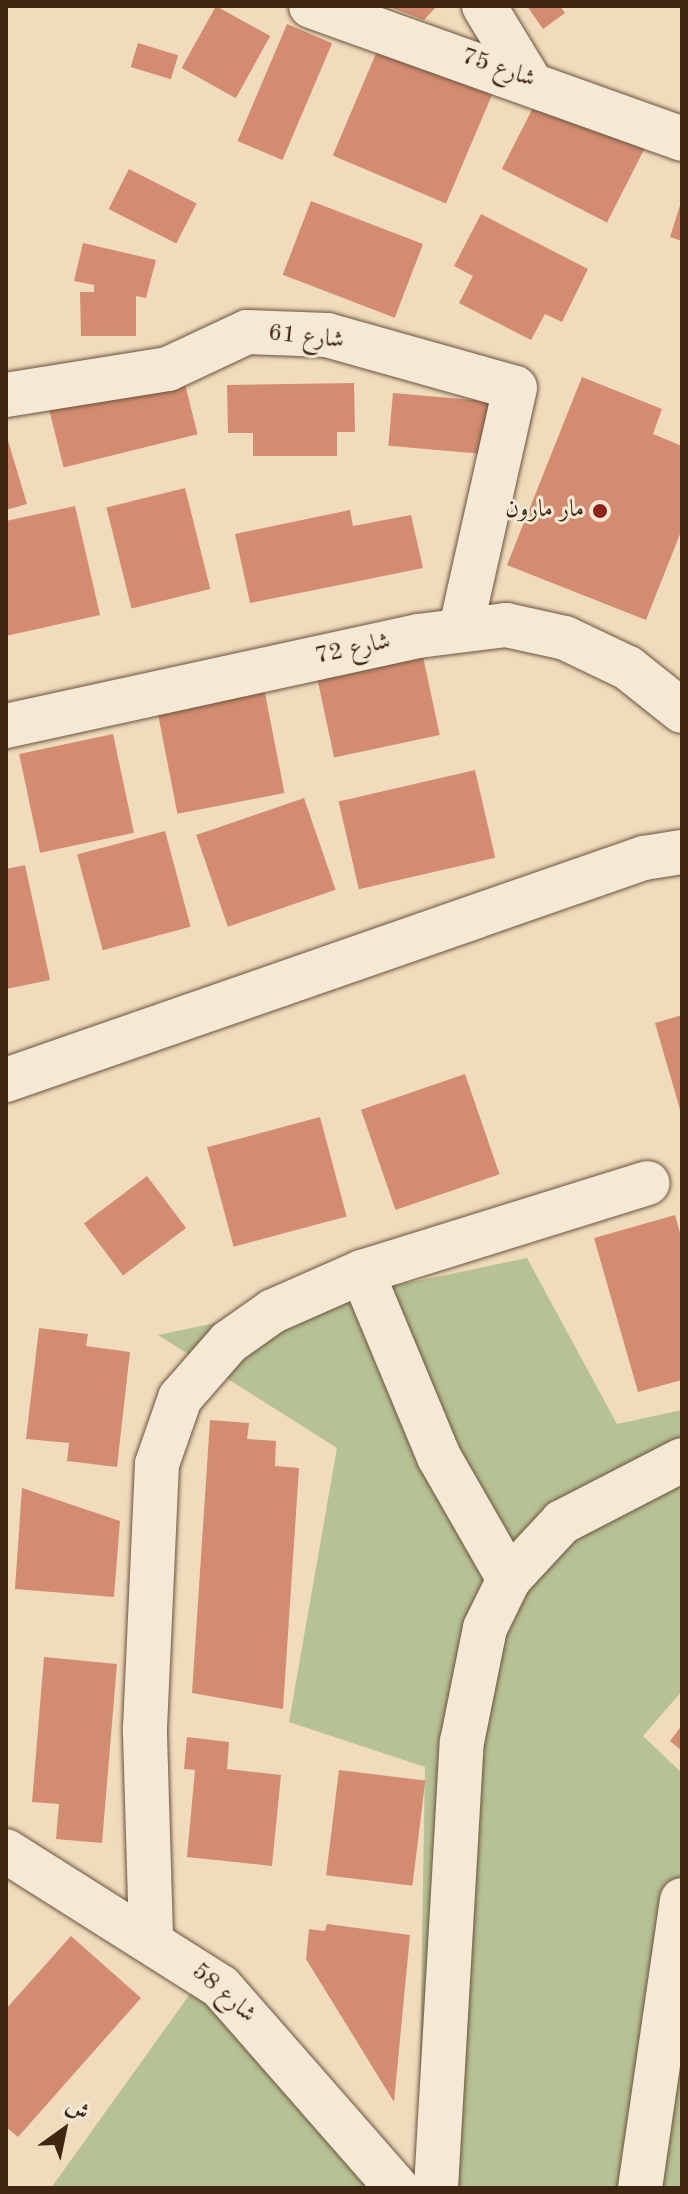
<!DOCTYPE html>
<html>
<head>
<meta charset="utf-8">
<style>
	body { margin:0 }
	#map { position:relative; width:688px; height:2194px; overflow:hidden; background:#f0dcbd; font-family:"Old Standard TT",Amiri,serif }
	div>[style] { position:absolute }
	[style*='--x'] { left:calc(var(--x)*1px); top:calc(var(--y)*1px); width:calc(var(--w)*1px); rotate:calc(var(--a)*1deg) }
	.green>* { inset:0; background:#b6c194 }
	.building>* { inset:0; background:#d38c71; transform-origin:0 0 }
	.roads { filter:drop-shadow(0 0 2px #6a543d) drop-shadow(0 0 2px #6a543d) }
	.minor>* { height:44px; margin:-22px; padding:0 22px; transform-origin:22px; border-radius:22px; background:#f5e8d4 }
	.tertiary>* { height:44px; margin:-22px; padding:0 22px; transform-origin:22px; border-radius:22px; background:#f5e8d4 }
	.dots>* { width:22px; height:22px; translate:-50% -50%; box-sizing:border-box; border:4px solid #f5e8d4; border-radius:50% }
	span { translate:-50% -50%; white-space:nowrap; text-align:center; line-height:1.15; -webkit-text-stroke:6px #f5e8d4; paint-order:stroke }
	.street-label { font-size:24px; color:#3e2612 }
	.poi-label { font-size:24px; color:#3e2612 }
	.right { translate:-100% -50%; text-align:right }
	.frame { position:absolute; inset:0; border:8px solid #3e2612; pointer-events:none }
	.north { position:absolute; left:24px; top:2090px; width:80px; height:80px; -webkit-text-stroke:6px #f5e8d4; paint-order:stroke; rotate:33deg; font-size:22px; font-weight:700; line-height:32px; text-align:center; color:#3e2612 }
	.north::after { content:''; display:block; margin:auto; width:28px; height:36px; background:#3e2612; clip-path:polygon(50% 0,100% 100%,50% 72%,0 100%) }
</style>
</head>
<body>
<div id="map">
	<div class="green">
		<div style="clip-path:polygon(527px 1258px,617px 1424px,682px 1410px,682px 1691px,643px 1736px,682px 1773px,682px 2188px,51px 2188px,195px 1987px,308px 2097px,418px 2175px,425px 1767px,289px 1722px,337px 1448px,158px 1335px)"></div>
	</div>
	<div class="building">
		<div style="left:216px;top:6px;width:62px;height:71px;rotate:29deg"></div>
		<div style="clip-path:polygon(387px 6px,437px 6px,424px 20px)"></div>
		<div style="clip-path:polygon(527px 6px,560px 6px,565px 13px,543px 29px)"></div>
		<div style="left:287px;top:24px;width:49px;height:127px;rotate:23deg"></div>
		<div style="left:138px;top:43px;width:42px;height:25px;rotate:17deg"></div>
		<div style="left:380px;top:44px;width:123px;height:121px;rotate:23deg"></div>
		<div style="left:540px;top:94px;width:118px;height:84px;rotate:27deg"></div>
		<div style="left:129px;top:169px;width:76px;height:45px;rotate:27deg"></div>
		<div style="left:311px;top:201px;width:120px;height:79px;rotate:21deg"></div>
		<div style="clip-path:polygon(681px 202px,682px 203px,682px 241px,670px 237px)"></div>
		<div style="clip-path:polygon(481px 214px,588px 269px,562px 322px,545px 314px,531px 340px,459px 303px,473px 276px,454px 266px)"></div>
		<div style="clip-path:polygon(83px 243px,156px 260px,146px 298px,136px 296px,136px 336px,81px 336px,80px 292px,94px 292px,94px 285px,74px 281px)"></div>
		<div style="left:183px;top:376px;width:60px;height:138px;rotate:76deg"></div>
		<div style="clip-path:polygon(582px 377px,662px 409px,653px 434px,682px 446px,682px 529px,646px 620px,507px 565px)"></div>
		<div style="clip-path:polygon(354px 383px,355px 432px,337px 432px,337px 456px,253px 456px,253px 433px,228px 433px,227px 385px)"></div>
		<div style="left:393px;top:393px;width:107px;height:53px;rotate:5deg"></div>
		<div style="clip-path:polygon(6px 434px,27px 504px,6px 510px)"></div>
		<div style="left:185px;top:488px;width:104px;height:81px;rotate:76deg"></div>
		<div style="clip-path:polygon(75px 506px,100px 615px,6px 636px,6px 521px)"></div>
		<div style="clip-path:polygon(350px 510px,353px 526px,411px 515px,423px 568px,250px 603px,235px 534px)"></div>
		<div style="left:421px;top:647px;width:90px;height:108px;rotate:78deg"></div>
		<div style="left:264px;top:688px;width:107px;height:109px;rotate:79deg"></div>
		<div style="left:113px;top:734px;width:101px;height:96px;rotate:78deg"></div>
		<div style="left:475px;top:770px;width:90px;height:140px;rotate:77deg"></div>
		<div style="left:304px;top:798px;width:97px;height:114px;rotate:71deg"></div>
		<div style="left:165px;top:831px;width:99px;height:91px;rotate:75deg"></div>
		<div style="clip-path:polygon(25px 865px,50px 980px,6px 989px,6px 869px)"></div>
		<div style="clip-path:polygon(682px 1015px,682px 1113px,681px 1113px,655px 1023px)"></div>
		<div style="left:465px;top:1074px;width:106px;height:110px;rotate:71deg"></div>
		<div style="left:320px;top:1117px;width:103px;height:117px;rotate:75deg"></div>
		<div style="left:147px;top:1176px;width:65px;height:79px;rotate:53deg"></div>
		<div style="clip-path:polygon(675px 1215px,682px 1240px,682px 1380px,638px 1392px,594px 1238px)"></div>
		<div style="clip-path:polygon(39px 1328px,88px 1334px,86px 1346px,130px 1352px,117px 1467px,67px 1461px,69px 1443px,26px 1439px)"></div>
		<div style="clip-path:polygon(210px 1420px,249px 1423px,247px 1439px,276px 1441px,275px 1466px,299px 1468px,283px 1709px,192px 1693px)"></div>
		<div style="clip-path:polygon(22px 1488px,120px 1521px,114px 1597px,15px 1589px)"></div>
		<div style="clip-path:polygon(44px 1657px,117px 1664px,102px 1843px,56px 1839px,59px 1804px,32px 1802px)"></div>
		<div style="clip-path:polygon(682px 1725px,682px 1751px,670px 1741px)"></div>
		<div style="clip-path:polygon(187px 1737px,229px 1742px,227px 1769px,281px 1775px,272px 1866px,187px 1857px,195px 1770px,184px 1769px)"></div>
		<div style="left:339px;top:1770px;width:87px;height:106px;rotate:7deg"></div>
		<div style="clip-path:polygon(327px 1924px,410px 1935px,394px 2102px,306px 1959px,309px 1929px,325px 1931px)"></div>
		<div style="clip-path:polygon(71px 1936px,141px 1998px,18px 2137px,6px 2127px,6px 2009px)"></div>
	</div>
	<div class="roads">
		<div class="minor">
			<div style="--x:484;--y:6;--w:87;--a:58.7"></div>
			<div style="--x:6;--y:395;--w:164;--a:-9.1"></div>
			<div style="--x:168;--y:369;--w:87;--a:-25.1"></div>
			<div style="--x:247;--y:332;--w:80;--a:2.1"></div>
			<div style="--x:327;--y:335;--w:195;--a:15.7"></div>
			<div style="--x:515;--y:388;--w:245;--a:102.7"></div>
			<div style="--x:6;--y:726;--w:422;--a:-12.3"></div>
			<div style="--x:418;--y:636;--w:89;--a:-7.1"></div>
			<div style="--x:506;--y:625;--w:60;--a:12.4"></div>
			<div style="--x:565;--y:638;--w:70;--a:25.5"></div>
			<div style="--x:628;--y:668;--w:69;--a:38.5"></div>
			<div style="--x:6;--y:1080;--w:676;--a:-19.19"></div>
			<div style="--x:644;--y:858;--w:38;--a:-9"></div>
			<div style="--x:362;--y:1272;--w:200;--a:67.4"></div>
			<div style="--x:439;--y:1457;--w:141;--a:60.2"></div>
			<div style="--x:6;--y:1851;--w:254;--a:32.3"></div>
			<div style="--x:221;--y:1987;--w:267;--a:48.8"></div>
			<div style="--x:151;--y:1936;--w:208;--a:-91.7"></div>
			<div style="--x:145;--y:1728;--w:264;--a:-87.4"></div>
			<div style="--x:157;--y:1464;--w:70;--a:-70.8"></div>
			<div style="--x:180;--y:1398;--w:74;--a:-48.8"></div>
			<div style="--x:229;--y:1342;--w:54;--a:-35.2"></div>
			<div style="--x:273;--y:1311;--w:97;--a:-23.7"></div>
			<div style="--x:362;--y:1272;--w:299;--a:-17.3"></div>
			<div style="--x:436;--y:2188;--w:447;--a:-86.7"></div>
			<div style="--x:462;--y:1742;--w:116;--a:-78.6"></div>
			<div style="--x:485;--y:1628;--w:55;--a:-63.9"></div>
			<div style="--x:509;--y:1579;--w:78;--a:-47.1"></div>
			<div style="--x:562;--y:1522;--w:135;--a:-27.3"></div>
			<div style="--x:640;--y:2188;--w:291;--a:-81.7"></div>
		</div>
		<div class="tertiary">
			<div style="--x:311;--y:6;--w:394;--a:19.7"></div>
		</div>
	</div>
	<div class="dots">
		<div style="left:600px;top:511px;background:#8f2418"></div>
	</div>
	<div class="street-label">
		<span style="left:498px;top:69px;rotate:19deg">شارع 75</span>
		<span style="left:306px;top:338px;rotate:6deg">شارع 61</span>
		<span style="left:353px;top:650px;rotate:-12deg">شارع 72</span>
		<span style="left:223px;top:1994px;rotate:41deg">شارع 58</span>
	</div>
	<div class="poi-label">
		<span class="right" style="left:584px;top:511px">مار مارون</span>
	</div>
	<div class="frame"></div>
	<div class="north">ش</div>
</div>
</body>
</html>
